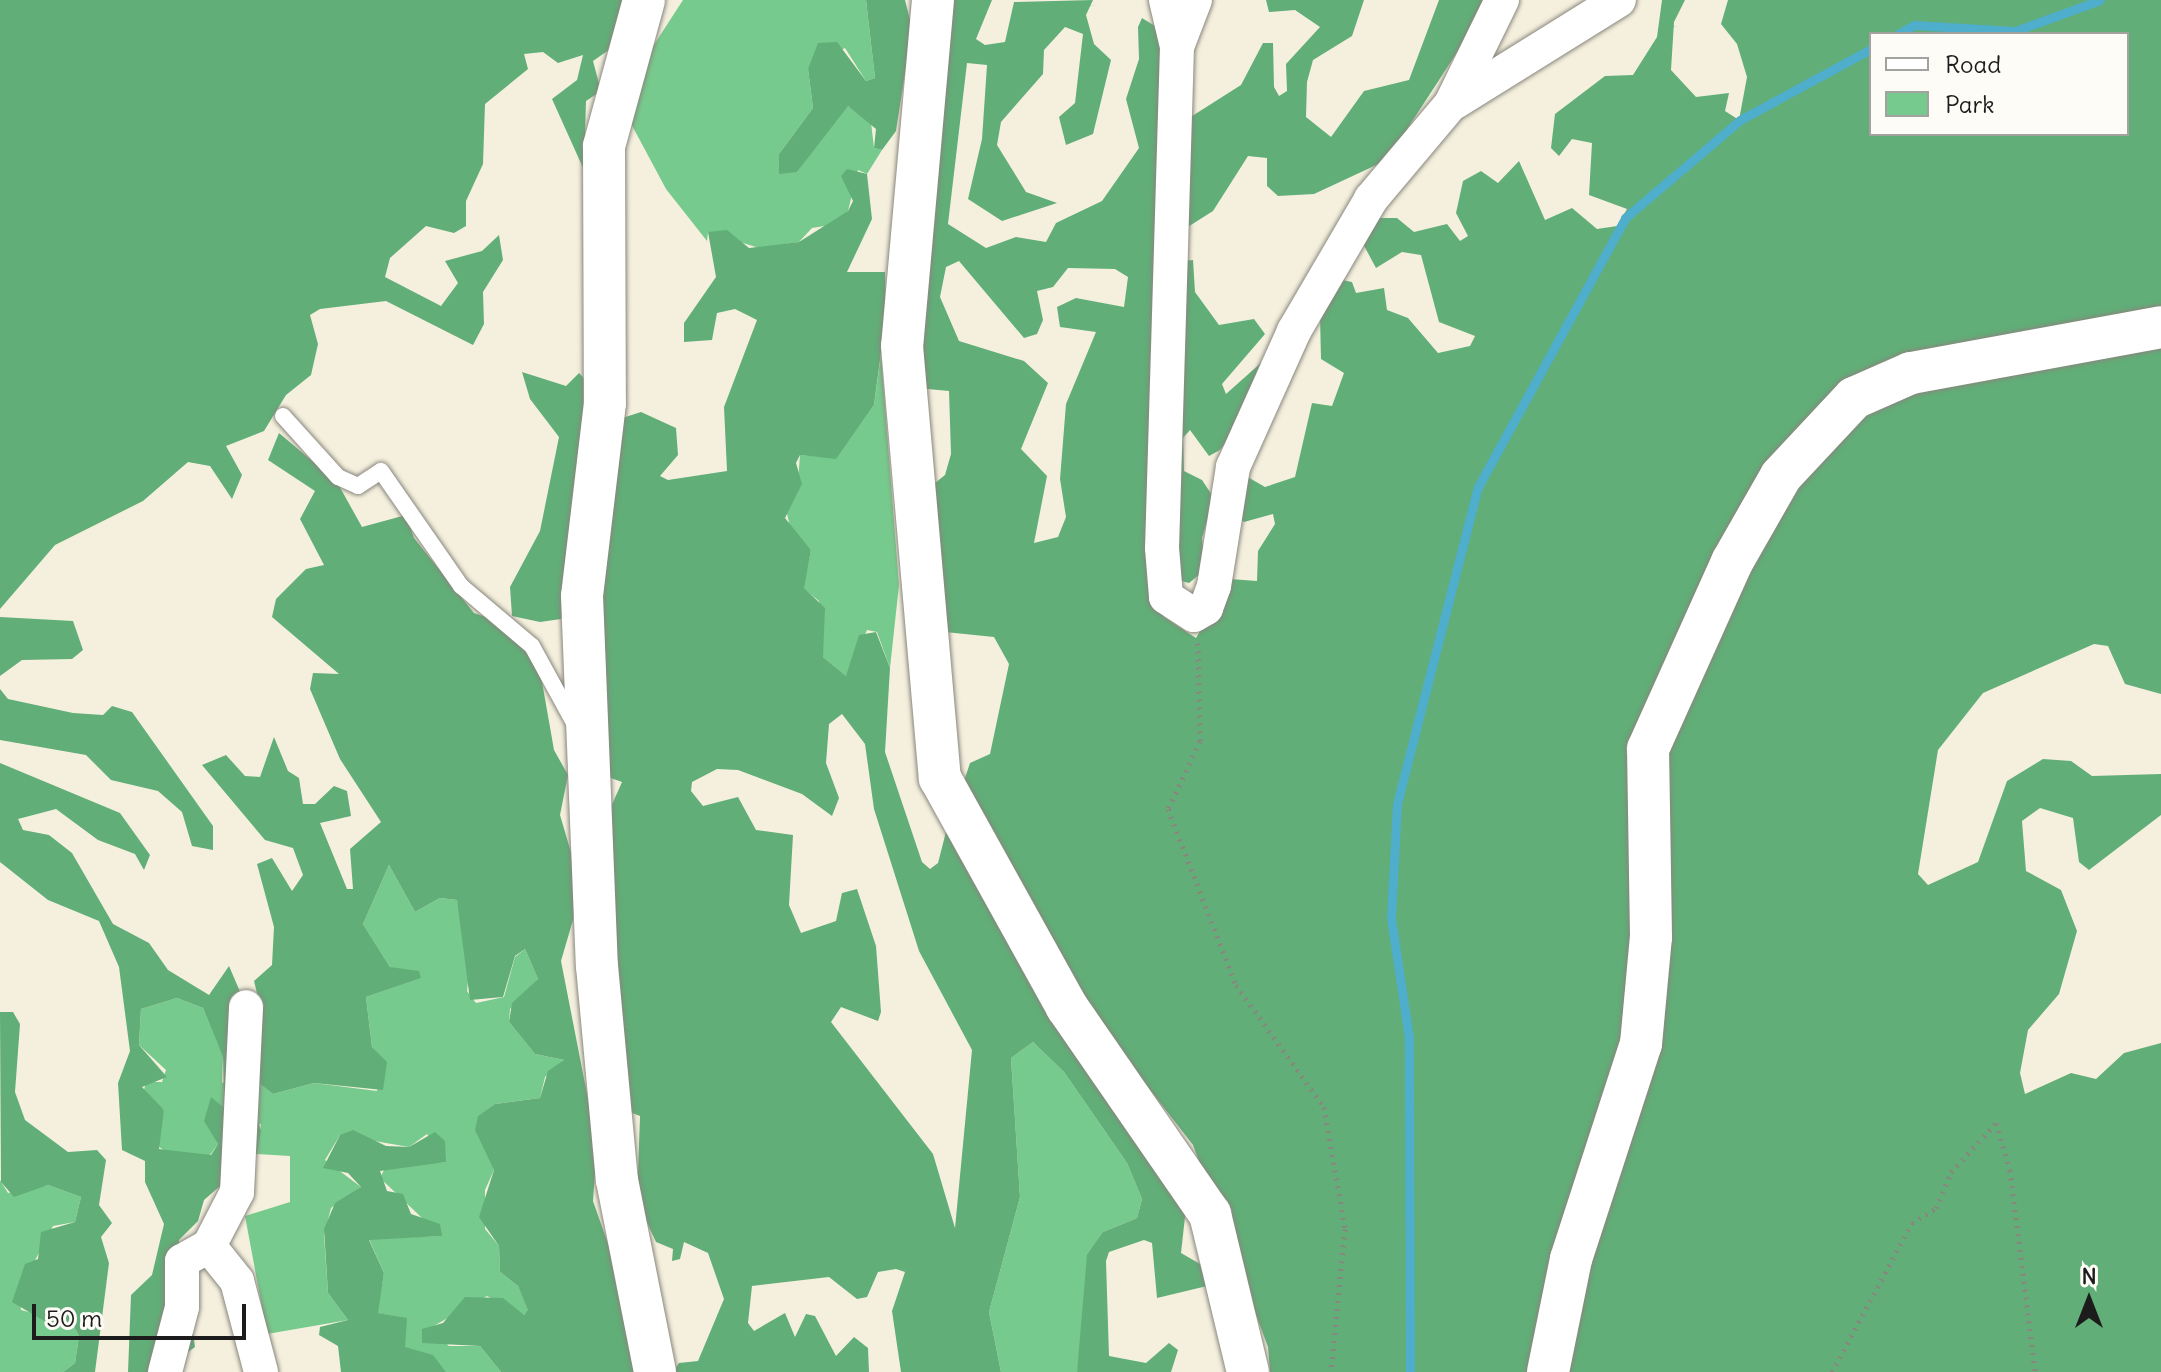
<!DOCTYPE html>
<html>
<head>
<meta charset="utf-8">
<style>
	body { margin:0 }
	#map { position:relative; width:2161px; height:1372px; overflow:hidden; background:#f5f0de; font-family:Delius,sans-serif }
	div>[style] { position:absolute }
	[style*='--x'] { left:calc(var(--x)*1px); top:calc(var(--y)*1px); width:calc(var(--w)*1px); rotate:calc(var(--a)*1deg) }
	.green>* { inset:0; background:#77ca8d }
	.forest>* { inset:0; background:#61ae78 }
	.stream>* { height:9px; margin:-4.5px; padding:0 4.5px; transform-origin:4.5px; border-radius:4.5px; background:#4eaecc }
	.path>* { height:5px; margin-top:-2.5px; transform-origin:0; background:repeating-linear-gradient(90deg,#88867d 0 2px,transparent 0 8px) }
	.roads { filter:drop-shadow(0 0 2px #88867d) drop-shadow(0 0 2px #88867d) }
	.service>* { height:16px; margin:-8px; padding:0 8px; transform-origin:8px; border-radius:8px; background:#fff }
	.minor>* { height:34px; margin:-17px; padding:0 17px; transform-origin:17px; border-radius:17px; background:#fff }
	.tertiary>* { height:42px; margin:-21px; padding:0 21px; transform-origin:21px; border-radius:21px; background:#fff }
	span { translate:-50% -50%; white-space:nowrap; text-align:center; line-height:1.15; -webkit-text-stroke:7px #fdfcf7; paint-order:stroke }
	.legend { position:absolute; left:1869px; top:32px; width:260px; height:104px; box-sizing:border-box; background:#fdfcf7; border:2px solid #a3a29f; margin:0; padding:10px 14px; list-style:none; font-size:24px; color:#1c1c1c }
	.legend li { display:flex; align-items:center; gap:16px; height:40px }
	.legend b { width:40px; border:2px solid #a3a29f }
	.north { position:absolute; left:2049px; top:1260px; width:80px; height:80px; -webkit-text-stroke:6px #fdfcf7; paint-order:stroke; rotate:0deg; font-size:22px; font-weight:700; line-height:32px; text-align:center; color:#1c1c1c }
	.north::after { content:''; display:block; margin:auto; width:28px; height:36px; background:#1c1c1c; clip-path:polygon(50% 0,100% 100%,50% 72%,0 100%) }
	.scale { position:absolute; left:32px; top:1304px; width:214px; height:36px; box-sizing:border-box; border:4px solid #1c1c1c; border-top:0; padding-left:10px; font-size:24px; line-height:28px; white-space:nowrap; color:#1c1c1c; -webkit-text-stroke:6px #fdfcf7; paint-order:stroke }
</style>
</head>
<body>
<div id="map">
	<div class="green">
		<div style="clip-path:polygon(683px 0,866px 0,875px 78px,866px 81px,845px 48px,808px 69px,813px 108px,779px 154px,797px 172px,840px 111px,848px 106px,871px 122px,874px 148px,882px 150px,867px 174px,858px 170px,848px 211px,831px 225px,812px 228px,799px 242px,759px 248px,708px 232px,707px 241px,666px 189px,628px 118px,646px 57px)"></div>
		<div style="clip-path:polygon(881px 355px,899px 585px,890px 668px,877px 632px,867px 630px,847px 677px,823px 657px,819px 601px,803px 588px,811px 550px,790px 527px,786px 509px,797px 494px,800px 455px,836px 458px,874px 405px)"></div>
		<div style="clip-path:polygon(389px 865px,415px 912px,440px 898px,457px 900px,470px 962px,467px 991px,476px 1003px,504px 997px,515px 957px,525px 949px,538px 979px,510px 1009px,509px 1022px,535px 1054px,564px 1060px,545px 1077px,540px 1098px,495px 1104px,479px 1116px,494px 1170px,485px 1190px,485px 1229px,499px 1246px,500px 1272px,518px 1286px,529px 1310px,524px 1315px,487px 1296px,430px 1328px,449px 1346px,480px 1346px,501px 1372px,446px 1372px,405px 1347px,399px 1317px,377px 1313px,384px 1273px,369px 1239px,441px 1236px,380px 1178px,386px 1166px,446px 1162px,427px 1134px,409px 1147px,340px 1135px,325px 1160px,361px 1187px,331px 1208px,324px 1235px,328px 1293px,348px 1320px,267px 1334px,245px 1216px,290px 1202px,290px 1156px,257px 1154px,261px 1124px,212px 1132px,218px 1144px,210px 1155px,172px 1155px,154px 1144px,164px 1110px,143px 1094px,146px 1082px,162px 1082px,166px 1070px,139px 1045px,141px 1009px,177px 998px,203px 1008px,223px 1056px,222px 1083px,247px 1071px,273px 1094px,314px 1083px,377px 1091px,381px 1057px,372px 1047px,366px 997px,420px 978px,390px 967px,363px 924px)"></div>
		<div style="clip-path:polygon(1033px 1042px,1064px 1072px,1127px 1163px,1142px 1199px,1137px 1218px,1103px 1232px,1077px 1372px,1001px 1372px,989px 1312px,1020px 1197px,1011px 1058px)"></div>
		<div style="clip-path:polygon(0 1180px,8px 1193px,48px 1185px,81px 1197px,75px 1222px,53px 1226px,19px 1291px,21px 1310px,72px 1323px,79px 1336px,75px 1363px,63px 1372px,0 1372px)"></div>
	</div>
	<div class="forest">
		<div style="clip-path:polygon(0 0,629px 0,613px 47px,593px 61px,601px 91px,586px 101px,584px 170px,552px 99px,577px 80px,583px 55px,558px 63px,543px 52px,524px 54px,528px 69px,485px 104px,483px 164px,466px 201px,466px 226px,454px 233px,426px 226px,390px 258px,385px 277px,441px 306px,458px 283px,445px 261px,482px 251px,499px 235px,503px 260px,483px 292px,484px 324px,473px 345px,386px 301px,320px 309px,310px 315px,318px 344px,311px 375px,286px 395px,264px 431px,226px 446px,242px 475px,232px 499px,210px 466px,188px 462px,143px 501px,55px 545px,0 609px)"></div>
		<div style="clip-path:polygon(866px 0,905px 0,912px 28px,896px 131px,882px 150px,874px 148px,876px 129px,848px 106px,797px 172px,779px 174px,779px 154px,813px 108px,808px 69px,818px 43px,837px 42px,866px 81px,875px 78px)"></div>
		<div style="clip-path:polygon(evenodd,952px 0,992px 0,976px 39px,985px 45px,1005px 42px,1014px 2px,1093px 0,1086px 15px,1094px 44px,1111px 60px,1093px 134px,1066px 145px,1059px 117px,1075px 103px,1083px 34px,1065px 27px,1044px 50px,1043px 74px,1001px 122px,997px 145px,1026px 192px,1057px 203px,1002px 221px,968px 199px,982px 139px,987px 65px,967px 63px,948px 224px,986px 248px,1016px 237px,1046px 242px,1056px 223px,1102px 201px,1139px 148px,1126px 99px,1139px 59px,1138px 27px,1142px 18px,1160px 29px,1180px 261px,1193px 260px,1195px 292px,1219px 325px,1254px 319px,1265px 334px,1222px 384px,1226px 394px,1273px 352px,1241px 422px,1220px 450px,1209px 456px,1190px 430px,1183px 438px,1184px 471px,1202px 480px,1214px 498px,1202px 538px,1205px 570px,1189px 583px,1178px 580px,1157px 540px,1146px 558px,1164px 617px,1196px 638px,1230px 579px,1257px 581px,1258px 551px,1275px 524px,1273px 514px,1244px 522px,1236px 515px,1246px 476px,1265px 487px,1295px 477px,1312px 403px,1332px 406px,1344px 373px,1321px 359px,1320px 317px,1342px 280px,1352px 282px,1356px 293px,1384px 288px,1387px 310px,1408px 318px,1438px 353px,1470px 346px,1475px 336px,1439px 322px,1421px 255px,1402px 252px,1376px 268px,1362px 242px,1376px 218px,1397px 218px,1414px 232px,1447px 224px,1460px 241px,1468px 236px,1456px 213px,1463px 181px,1481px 171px,1498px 183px,1519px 161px,1545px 220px,1572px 208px,1597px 229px,1617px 226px,1627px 209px,1589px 195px,1592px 143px,1572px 139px,1559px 156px,1551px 148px,1555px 114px,1605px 76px,1633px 75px,1657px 37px,1662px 0,1685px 0,1674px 22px,1671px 70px,1696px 97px,1729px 93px,1725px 111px,1739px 120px,1747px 77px,1737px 44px,1721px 24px,1728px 0,2161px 0,2161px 694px,2125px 684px,2108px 646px,2094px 644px,1983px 693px,1938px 750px,1918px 874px,1928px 885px,1978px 862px,2007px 781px,2043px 759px,2071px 761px,2092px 776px,2161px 774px,2161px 815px,2089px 870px,2079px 862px,2073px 818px,2040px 808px,2022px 821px,2026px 871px,2061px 890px,2077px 931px,2059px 994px,2028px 1030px,2020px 1073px,2025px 1094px,2071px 1073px,2096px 1079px,2124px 1053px,2161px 1043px,2161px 1372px,1270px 1372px,1268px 1347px,1193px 1145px,1108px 1036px,963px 784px,970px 763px,990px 754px,1009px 664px,994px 637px,945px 632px,930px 487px,945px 475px,951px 454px,949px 391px,917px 388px,952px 0,1871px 34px,2127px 34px,2127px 134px,1871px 134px,1871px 34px,952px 0,959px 261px,1024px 338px,1037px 334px,1043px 320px,1037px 291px,1053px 287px,1068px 268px,1115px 269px,1128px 277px,1124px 307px,1076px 298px,1057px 307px,1060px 327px,1096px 332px,1066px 404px,1060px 479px,1066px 517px,1058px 537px,1034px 543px,1047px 476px,1021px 449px,1048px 383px,1024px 361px,959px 341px,940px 297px,946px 267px,959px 261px)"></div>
		<div style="clip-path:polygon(1266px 0,1364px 0,1352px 36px,1313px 60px,1307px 82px,1306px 117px,1331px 137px,1364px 91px,1409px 80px,1439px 0,1491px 0,1387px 160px,1314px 194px,1278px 196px,1267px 186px,1267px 158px,1248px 156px,1213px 211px,1183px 230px,1189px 118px,1241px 85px,1263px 43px,1273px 43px,1274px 87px,1279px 96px,1287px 91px,1286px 64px,1320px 27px,1295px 10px,1269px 12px)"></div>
		<div style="clip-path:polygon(evenodd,847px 169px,867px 174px,872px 219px,847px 272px,885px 272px,886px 315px,874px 405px,836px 459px,800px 455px,796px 463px,802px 484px,785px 518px,811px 550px,804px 588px,825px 608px,823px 657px,846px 676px,859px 635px,876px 632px,890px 668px,885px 752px,922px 862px,930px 869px,938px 863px,947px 828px,1186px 1208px,1181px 1253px,1207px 1268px,1207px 1286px,1157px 1298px,1152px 1243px,1144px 1240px,1109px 1252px,1106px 1261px,1109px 1356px,1146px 1363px,1169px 1343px,1178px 1350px,1171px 1372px,1077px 1372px,1087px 1255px,1103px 1232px,1137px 1218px,1142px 1199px,1127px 1163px,1064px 1072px,1033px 1042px,1011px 1058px,1020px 1197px,989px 1312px,1001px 1372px,901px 1372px,892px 1311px,905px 1272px,896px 1269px,878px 1272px,867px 1297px,857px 1299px,829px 1277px,752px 1286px,748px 1323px,754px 1331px,785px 1313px,795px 1337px,806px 1314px,815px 1316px,836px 1356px,854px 1337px,868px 1348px,869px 1372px,673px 1372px,679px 1363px,698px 1361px,724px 1299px,708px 1253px,684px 1242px,680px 1259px,672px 1261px,673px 1249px,656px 1242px,637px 1201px,640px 1116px,622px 1109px,606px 818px,622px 782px,605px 776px,593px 650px,613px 421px,641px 412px,676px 428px,678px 455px,660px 476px,668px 480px,727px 471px,724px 407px,757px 320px,735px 309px,717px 313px,712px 340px,684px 342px,684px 323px,716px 277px,708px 232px,727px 230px,749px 248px,799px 242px,848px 211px,853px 201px,841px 176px,847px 169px,842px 714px,865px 744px,874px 809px,919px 951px,972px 1050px,955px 1228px,933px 1154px,831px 1022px,841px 1007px,878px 1021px,881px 1012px,876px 946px,857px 889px,842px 893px,836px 921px,801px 933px,789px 905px,793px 835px,756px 830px,738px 797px,703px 806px,691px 791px,692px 782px,717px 769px,738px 770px,802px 794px,832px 816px,839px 798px,826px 763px,829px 724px,842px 714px)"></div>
		<div style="clip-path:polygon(522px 372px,566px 386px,579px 373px,586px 380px,570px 608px,561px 619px,540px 622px,512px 616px,510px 587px,540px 531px,559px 437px,530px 399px)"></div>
		<div style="clip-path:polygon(279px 433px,337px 482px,362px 527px,406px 515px,414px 538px,474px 613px,492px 619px,538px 659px,554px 750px,568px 775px,560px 815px,573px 859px,575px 913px,561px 961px,597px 1145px,593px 1201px,653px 1372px,501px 1372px,480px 1346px,422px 1343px,422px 1329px,443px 1323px,465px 1297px,503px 1298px,524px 1315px,528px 1310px,518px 1286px,500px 1272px,499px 1246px,479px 1217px,494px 1170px,475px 1130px,478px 1116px,495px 1104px,540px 1098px,548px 1071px,564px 1060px,535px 1054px,509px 1022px,512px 1003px,538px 979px,525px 949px,515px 956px,503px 997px,470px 1000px,457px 900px,440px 898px,415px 912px,389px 865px,363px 924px,390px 967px,419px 971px,421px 978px,366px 997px,372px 1047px,387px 1062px,383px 1090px,314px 1083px,273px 1094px,251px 1076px,224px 1091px,223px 1057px,203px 1008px,177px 998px,141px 1009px,139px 1045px,167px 1077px,142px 1087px,164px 1110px,159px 1149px,211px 1155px,218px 1144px,204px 1121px,211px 1097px,229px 1112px,257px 1118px,261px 1131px,257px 1154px,204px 1200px,198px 1221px,179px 1240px,178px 1331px,193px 1334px,195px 1347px,160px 1372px,128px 1372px,131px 1295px,152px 1275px,164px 1224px,145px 1182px,145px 1161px,122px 1150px,118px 1083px,130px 1051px,119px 967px,99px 921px,48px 900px,0 862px,0 763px,120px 813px,150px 855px,144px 870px,135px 854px,98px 840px,56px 809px,18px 819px,23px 830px,49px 835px,72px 853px,113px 924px,149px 943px,168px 970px,209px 995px,229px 966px,241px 994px,229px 1008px,262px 1014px,254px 981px,272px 965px,274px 927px,257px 864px,272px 858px,292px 891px,303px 875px,293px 848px,265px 840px,202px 765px,226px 755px,245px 776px,260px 777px,274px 737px,288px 771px,299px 778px,303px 804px,315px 804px,334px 786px,347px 791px,351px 816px,320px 823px,347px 889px,353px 889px,350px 849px,381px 822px,340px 759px,310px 689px,313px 673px,339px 674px,272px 617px,276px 599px,306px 569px,324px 565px,300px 519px,315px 491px,268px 460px)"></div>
		<div style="clip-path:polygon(0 617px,73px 621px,83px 650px,72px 659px,22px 660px,0 676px)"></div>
		<div style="clip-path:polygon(0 689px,8px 699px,73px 713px,103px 715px,112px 706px,132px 712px,213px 826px,213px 850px,192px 846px,182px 812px,158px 791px,111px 780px,86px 755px,0 740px)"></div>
		<div style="clip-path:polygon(0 1012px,13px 1012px,20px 1024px,15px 1092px,25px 1120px,68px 1152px,97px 1150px,106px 1160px,99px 1205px,112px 1223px,101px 1237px,109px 1263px,95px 1372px,63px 1372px,75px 1363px,79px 1336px,72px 1323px,51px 1325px,12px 1302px,25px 1264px,38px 1259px,41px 1232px,75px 1222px,81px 1197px,48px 1185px,14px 1197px,1px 1182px)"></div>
		<div style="clip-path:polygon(353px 1130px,386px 1146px,409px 1147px,435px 1132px,445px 1141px,446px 1162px,380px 1171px,387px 1191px,403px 1194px,411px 1214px,440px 1224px,442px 1236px,369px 1240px,384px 1273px,378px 1313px,407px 1318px,405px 1347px,433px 1355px,446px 1372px,341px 1372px,338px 1346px,319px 1335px,320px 1327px,348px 1320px,328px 1293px,324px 1229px,335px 1203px,361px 1187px,348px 1173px,323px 1168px,340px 1135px)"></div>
	</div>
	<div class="stream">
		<div style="--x:1898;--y:34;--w:18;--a:-29"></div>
		<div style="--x:1914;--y:25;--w:101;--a:3.4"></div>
		<div style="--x:2015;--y:31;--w:90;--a:-20"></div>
		<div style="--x:1410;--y:1372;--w:334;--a:-90.2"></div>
		<div style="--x:1409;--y:1038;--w:121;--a:-98.5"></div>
		<div style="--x:1391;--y:918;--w:114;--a:-87"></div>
		<div style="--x:1397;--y:804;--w:327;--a:-75.7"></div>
		<div style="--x:1478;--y:487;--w:307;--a:-61.3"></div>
		<div style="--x:1625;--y:218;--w:151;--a:-40.4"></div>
		<div style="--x:1740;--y:120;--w:149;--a:-28.5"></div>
	</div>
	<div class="path">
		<div style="--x:1198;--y:643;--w:98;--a:88.8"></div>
		<div style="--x:1200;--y:741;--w:75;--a:115.2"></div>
		<div style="--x:1168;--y:809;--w:189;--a:68.9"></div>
		<div style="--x:1236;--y:985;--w:150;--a:54.2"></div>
		<div style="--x:1324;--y:1107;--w:124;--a:80.2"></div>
		<div style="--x:1345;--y:1229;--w:144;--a:95.6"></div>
		<div style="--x:1832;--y:1372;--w:169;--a:-61.8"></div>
		<div style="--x:1912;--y:1223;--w:28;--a:-32"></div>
		<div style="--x:1936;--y:1208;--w:39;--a:-67"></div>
		<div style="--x:1951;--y:1172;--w:67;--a:-47.4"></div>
		<div style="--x:1996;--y:1123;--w:49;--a:73.4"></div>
		<div style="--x:2010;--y:1170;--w:204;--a:82.9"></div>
	</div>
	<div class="roads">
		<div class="service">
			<div style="--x:283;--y:416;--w:82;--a:48"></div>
			<div style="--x:338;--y:477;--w:22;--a:24"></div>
			<div style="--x:358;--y:486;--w:27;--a:-33"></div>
			<div style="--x:381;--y:471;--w:140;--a:55.2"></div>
			<div style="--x:461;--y:586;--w:93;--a:40.2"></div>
			<div style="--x:532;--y:646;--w:85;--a:61.3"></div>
		</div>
		<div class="minor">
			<div style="--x:1166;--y:0;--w:48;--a:76.8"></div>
			<div style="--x:1195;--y:0;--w:50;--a:111"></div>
			<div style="--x:1177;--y:47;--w:501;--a:91.71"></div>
			<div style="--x:1162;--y:548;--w:49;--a:85.3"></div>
			<div style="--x:1166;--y:597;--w:33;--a:33"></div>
			<div style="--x:1194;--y:615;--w:14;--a:-30"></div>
			<div style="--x:1206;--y:608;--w:23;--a:-70"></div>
			<div style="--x:1214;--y:586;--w:121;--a:-80.9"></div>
			<div style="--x:1233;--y:467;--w:149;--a:-65.8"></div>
			<div style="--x:1294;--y:331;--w:153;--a:-59.7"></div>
			<div style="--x:1371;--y:199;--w:124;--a:-49.9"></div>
			<div style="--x:1451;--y:104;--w:116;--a:-63.9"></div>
			<div style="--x:1455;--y:102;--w:193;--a:-31.9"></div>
			<div style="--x:209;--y:1246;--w:45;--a:51.3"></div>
			<div style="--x:237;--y:1281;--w:94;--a:75.2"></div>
			<div style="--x:165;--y:1372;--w:67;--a:-75.3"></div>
			<div style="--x:182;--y:1307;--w:46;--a:-90"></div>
			<div style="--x:182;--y:1261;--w:31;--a:-29"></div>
			<div style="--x:209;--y:1246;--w:61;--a:-62.6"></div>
			<div style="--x:237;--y:1192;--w:185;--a:-87.2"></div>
		</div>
		<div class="tertiary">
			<div style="--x:644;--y:0;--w:151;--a:105.3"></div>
			<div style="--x:604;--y:146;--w:257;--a:89.8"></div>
			<div style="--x:605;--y:403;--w:194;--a:96.8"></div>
			<div style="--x:582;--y:596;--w:370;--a:87.7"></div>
			<div style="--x:597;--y:966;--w:215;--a:84.7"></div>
			<div style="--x:617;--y:1180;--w:196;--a:78.8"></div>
			<div style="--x:933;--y:0;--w:347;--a:95.1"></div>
			<div style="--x:902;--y:346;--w:434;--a:85"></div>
			<div style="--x:940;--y:778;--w:262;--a:61"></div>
			<div style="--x:1067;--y:1007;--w:252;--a:55.4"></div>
			<div style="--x:1210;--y:1214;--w:163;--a:76.5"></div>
			<div style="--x:1548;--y:1372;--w:115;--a:-78.5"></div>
			<div style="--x:1571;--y:1259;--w:226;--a:-72"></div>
			<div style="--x:1641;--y:1044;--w:107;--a:-84.7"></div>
			<div style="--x:1651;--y:937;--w:188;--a:-90.9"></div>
			<div style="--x:1648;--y:749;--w:205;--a:-65.8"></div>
			<div style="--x:1732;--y:562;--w:99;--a:-60.3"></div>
			<div style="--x:1781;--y:476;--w:107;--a:-46.9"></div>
			<div style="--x:1854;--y:398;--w:62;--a:-23.7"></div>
			<div style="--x:1911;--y:373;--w:254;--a:-10.4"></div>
		</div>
	</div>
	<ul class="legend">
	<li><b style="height:10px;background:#fff"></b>Road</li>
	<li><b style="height:22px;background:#77ca8d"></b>Park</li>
	</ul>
	<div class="north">N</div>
	<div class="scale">50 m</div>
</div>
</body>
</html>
